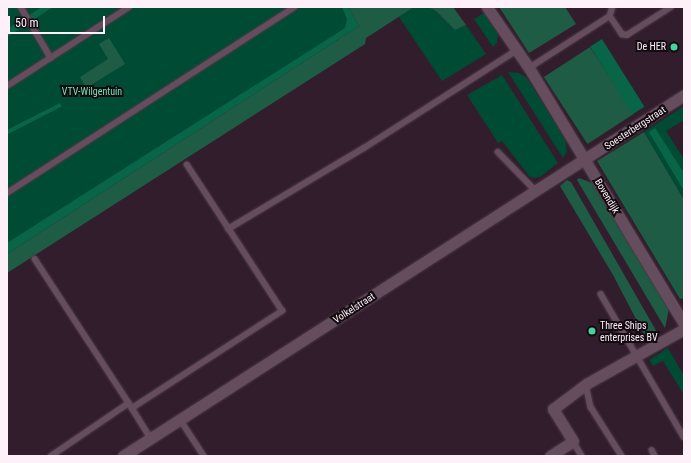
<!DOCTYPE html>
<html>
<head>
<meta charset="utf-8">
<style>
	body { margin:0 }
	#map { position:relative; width:691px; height:463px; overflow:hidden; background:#321d2c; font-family:"Roboto Condensed",sans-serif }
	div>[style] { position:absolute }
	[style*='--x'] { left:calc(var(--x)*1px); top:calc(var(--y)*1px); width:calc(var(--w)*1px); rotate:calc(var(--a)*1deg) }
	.green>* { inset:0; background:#004b34 }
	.forest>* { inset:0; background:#1f5c45; transform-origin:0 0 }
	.water>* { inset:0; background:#086547; transform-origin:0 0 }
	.roads { filter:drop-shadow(0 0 1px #4b3a46) drop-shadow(0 0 1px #4b3a46) }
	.lane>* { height:5.5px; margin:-2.75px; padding:0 2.75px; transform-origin:2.75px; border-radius:2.75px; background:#654d5d }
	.street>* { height:11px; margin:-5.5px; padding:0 5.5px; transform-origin:5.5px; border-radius:5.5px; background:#654d5d }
	.dots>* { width:11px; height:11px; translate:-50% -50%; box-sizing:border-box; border:2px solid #140b11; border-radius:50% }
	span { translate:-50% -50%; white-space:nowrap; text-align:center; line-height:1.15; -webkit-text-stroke:4px #140b11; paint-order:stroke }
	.poi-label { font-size:10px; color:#fef0f9 }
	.right { translate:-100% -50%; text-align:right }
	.left { translate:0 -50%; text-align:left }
	.park-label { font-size:10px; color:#75e4b6 }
	.street-label { font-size:10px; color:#fef0f9 }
	.frame { position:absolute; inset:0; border:8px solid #fef0f9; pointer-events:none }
	.scale { position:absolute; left:8px; top:16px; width:97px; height:18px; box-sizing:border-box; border:2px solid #fef0f9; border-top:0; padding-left:5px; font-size:12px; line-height:14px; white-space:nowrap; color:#fef0f9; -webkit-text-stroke:3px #140b11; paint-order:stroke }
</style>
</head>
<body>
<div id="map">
	<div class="green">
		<div style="clip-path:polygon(7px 7px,345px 7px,355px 23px,7px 250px)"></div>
		<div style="clip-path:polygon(413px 7px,428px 7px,436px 11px,455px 30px,466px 25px,486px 54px,442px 81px,399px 17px)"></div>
		<div style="clip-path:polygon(484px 13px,498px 33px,497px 43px,493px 47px,474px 19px)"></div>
		<div style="clip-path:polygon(508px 72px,519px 73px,527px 78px,565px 139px,567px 151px,563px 158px)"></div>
		<div style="clip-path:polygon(502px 75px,558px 163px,540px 177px,533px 178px,529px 176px,502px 141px,498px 143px,467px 95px)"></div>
		<div style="clip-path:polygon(684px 106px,684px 120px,666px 131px,684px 159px,684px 200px,644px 132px)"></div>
		<div style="clip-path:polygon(668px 348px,684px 376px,684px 395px,663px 361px,653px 366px,649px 360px)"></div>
	</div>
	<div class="forest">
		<div style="clip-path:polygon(348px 7px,414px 7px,366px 38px,365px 44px,7px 273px,7px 254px,359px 26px)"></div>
		<div style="clip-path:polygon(428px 7px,453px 7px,466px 25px,455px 30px,436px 11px)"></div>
		<div style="clip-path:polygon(499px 7px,565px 7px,576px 24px,529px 53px)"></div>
		<div style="clip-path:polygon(109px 38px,125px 64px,86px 88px,80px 77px,108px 59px,99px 44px)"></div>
		<div style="left:590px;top:47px;width:80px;height:55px;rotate:57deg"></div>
		<div style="clip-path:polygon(644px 132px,684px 200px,684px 298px,680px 299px,597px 161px)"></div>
		<div style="clip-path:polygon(579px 178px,592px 183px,647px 272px,669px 309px,665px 328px,577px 180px)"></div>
		<div style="clip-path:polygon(567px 180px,571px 182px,658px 334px,647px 340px,613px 275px,560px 186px)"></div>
	</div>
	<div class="water">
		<div style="clip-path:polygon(42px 7px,53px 7px,7px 37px,7px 29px)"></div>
		<div style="clip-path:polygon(342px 7px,348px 7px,359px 26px,7px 254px,7px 243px,345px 28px,347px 19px)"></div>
		<div style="left:602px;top:39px;width:80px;height:14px;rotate:58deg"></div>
		<div style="left:60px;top:103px;width:4px;height:63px;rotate:63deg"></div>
		<div style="clip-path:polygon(655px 128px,684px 173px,684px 191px,649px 132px)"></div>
	</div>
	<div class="roads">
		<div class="lane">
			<div style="--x:21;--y:7;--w:59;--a:59.5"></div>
			<div style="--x:613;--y:7;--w:9;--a:108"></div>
			<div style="--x:610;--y:16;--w:22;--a:56"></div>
			<div style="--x:622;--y:34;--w:5;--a:11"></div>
			<div style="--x:627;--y:35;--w:52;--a:-32.5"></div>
			<div style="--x:529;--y:68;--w:96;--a:-32.7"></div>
			<div style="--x:7;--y:86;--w:145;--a:-32.9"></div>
			<div style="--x:498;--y:152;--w:54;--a:45.7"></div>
			<div style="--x:7;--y:193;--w:342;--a:-32.9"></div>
			<div style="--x:228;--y:229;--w:158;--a:-30.8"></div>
			<div style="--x:364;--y:148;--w:182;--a:-32.6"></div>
			<div style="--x:35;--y:259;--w:178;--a:56.9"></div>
			<div style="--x:132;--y:408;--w:179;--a:-32.9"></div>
			<div style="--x:282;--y:311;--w:174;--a:-123.1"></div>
			<div style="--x:601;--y:294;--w:165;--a:59.9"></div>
			<div style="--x:586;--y:384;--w:24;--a:78"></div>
			<div style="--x:591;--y:407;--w:58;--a:57.7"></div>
			<div style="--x:132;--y:408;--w:36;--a:58"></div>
			<div style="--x:180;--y:419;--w:44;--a:57"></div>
			<div style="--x:573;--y:441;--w:17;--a:59"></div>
			<div style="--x:652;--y:450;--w:7;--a:63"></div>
			<div style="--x:51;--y:456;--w:94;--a:-34.2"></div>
		</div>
		<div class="street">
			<div style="--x:487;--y:7;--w:74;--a:55.5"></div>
			<div style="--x:529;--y:68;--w:299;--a:58.8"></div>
			<div style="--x:123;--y:456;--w:667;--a:-32.76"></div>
			<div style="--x:550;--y:456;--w:27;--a:-33"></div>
			<div style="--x:573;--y:441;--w:38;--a:-122"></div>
			<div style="--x:553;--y:409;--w:41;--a:-37.1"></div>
			<div style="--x:586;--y:384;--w:112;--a:-29.3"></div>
		</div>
	</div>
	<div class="dots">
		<div style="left:674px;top:47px;background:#44d49f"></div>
		<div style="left:592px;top:331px;background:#44d49f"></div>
	</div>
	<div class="poi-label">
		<span class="right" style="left:666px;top:47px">De HER</span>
		<span class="left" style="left:600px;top:331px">Three Ships<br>enterprises BV</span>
	</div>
	<div class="park-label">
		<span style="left:92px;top:92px">VTV-Wilgentuin</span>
	</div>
	<div class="street-label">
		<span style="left:635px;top:128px;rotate:-33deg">Soesterbergstraat</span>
		<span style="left:607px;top:196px;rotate:59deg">Bovendijk</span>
		<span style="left:354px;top:308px;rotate:-33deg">Volkelstraat</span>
	</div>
	<div class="frame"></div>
	<div class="scale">50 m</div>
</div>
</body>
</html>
